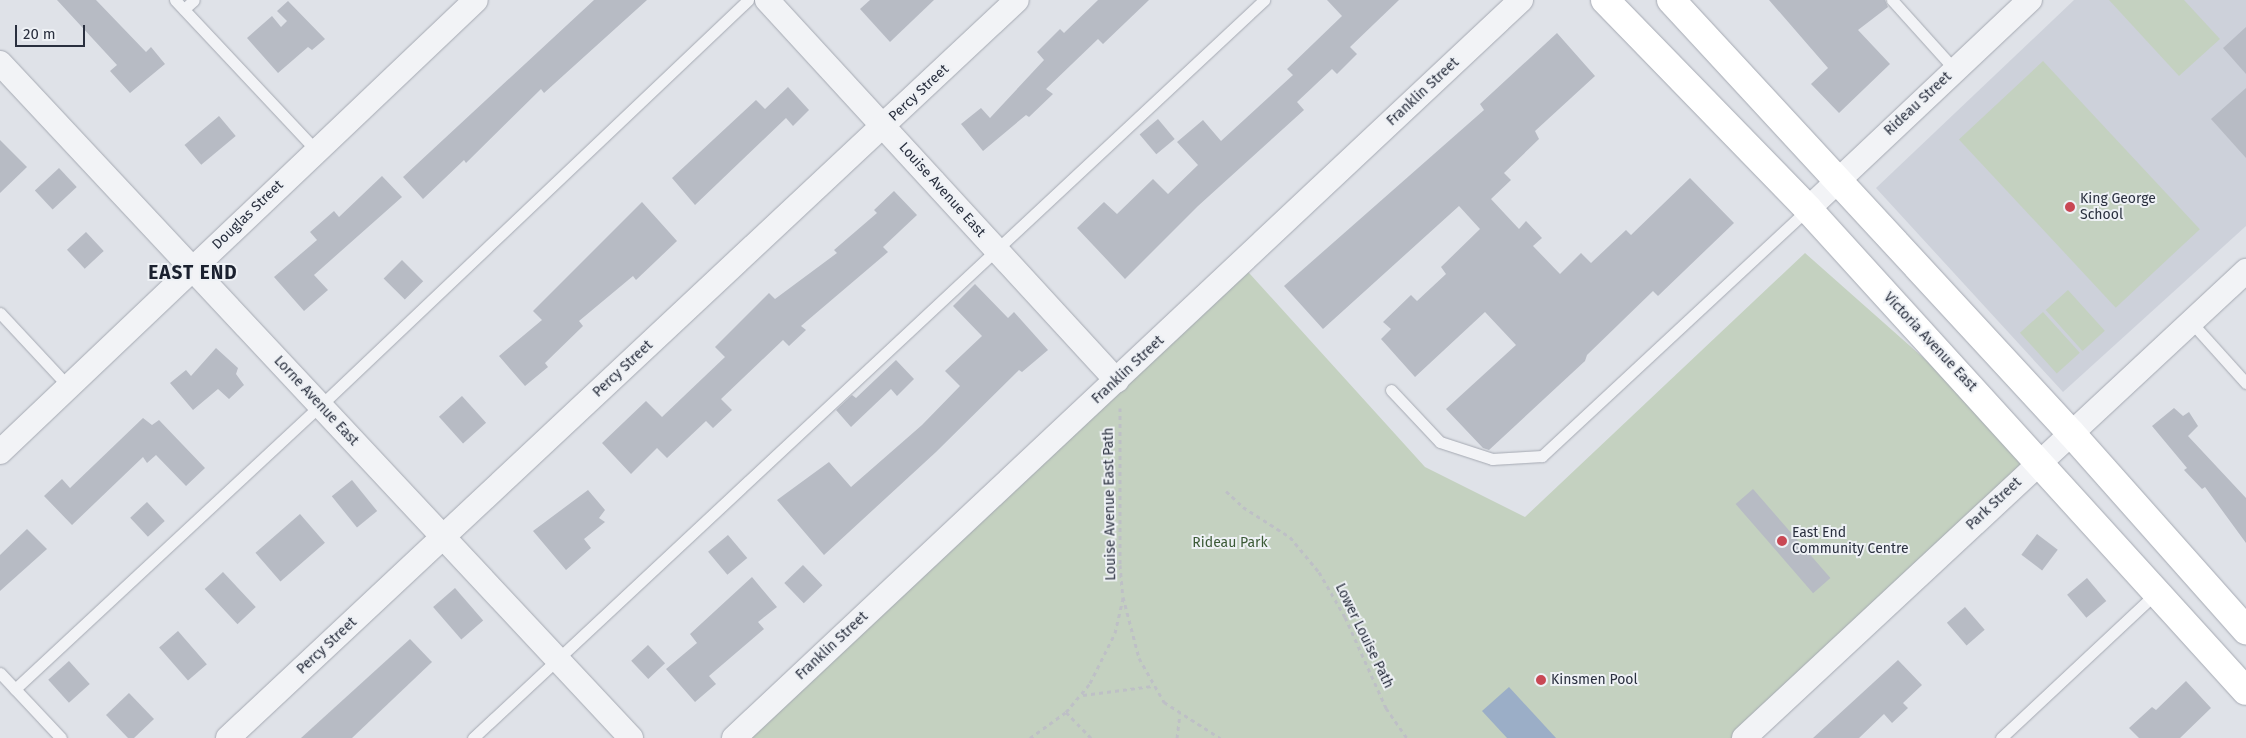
<!DOCTYPE html>
<html>
<head>
<meta charset="utf-8">
<style>
	body { margin:0 }
	#map { position:relative; width:2246px; height:738px; overflow:hidden; background:#dfe2e8; font-family:"Fira Sans",sans-serif }
	div>[style] { position:absolute }
	[style*='--x'] { left:calc(var(--x)*1px); top:calc(var(--y)*1px); width:calc(var(--w)*1px); rotate:calc(var(--a)*1deg) }
	.built>* { inset:0; background:#cdd1da }
	.green>* { inset:0; background:#c4d1c0; transform-origin:0 0 }
	.water>* { inset:0; background:#9baec7 }
	.building>* { inset:0; background:#b7bbc4; transform-origin:0 0 }
	.path>* { height:3px; margin-top:-1.5px; transform-origin:0; background:repeating-linear-gradient(90deg,#bec0c6 0 4px,transparent 0 8px) }
	.roads { filter:drop-shadow(0 0 1px #a5a9b2) drop-shadow(0 0 1px #a5a9b2) }
	.lane>* { height:11px; margin:-5.5px; padding:0 5.5px; transform-origin:5.5px; border-radius:5.5px; background:#f2f3f6 }
	.street>* { height:24px; margin:-12px; padding:0 12px; transform-origin:12px; border-radius:12px; background:#f2f3f6 }
	.secondary>* { height:28px; margin:-14px; padding:0 14px; transform-origin:14px; border-radius:14px; background:#fff }
	.dots>* { width:14px; height:14px; translate:-50% -50%; box-sizing:border-box; border:2px solid #eef1f5; border-radius:50% }
	span { translate:-50% -50%; white-space:nowrap; text-align:center; line-height:1.15; -webkit-text-stroke:4px #eef1f5; paint-order:stroke }
	.street-label { font-size:14px; color:#292f3e }
	.poi-label { font-size:14px; color:#292f3e }
	.left { translate:0 -50%; text-align:left }
	.park-label { font-size:14px; color:#3b5a36 }
	.district-label { font-size:19px; color:#1b212f; font-weight:700; letter-spacing:1px }
	.scale { position:absolute; left:15px; top:25px; width:70px; height:22px; box-sizing:border-box; border:2px solid #292f3e; border-top:0; padding-left:6px; font-size:15px; line-height:18px; white-space:nowrap; color:#292f3e; -webkit-text-stroke:4px #eef1f5; paint-order:stroke }
</style>
</head>
<body>
<div id="map">
	<div class="built">
		<div style="clip-path:polygon(2074px 0,2246px 0,2246px 226px,2063px 392px,1876px 188px)"></div>
	</div>
	<div class="green">
		<div style="clip-path:polygon(2109px 0,2184px 0,2220px 39px,2179px 76px)"></div>
		<div style="left:2043px;top:61px;width:230px;height:115px;rotate:47deg"></div>
		<div style="clip-path:polygon(1805px 253px,2040px 461px,1744px 738px,734px 738px,1240px 263px,1425px 467px,1525px 517px)"></div>
		<div style="left:2068px;top:290px;width:55px;height:30px;rotate:48deg"></div>
		<div style="left:2043px;top:312px;width:55px;height:31px;rotate:48deg"></div>
	</div>
	<div class="water">
		<div style="clip-path:polygon(1509px 687px,1556px 738px,1507px 738px,1482px 711px)"></div>
	</div>
	<div class="building">
		<div style="clip-path:polygon(57px 0,96px 0,146px 52px,151px 47px,165px 64px,130px 93px,110px 71px,117px 65px)"></div>
		<div style="clip-path:polygon(594px 0,647px 0,544px 93px,541px 89px,466px 163px,464px 160px,423px 199px,403px 177px)"></div>
		<div style="clip-path:polygon(870px 0,934px 0,890px 42px,860px 9px)"></div>
		<div style="clip-path:polygon(1098px 0,1149px 0,1103px 44px,1098px 39px,1046px 89px,1053px 94px,1029px 117px,1026px 115px,983px 151px,961px 124px,981px 108px,990px 118px,1044px 60px,1037px 52px,1060px 29px,1064px 33px)"></div>
		<div style="clip-path:polygon(1327px 0,1399px 0,1350px 47px,1357px 54px,1337px 74px,1332px 69px,1297px 102px,1304px 110px,1198px 206px,1125px 279px,1077px 228px,1104px 202px,1117px 214px,1153px 179px,1168px 194px,1198px 165px,1177px 142px,1203px 120px,1221px 141px,1293px 75px,1287px 69px,1342px 16px)"></div>
		<div style="clip-path:polygon(1769px 0,1885px 0,1888px 7px,1858px 30px,1890px 64px,1839px 113px,1811px 84px,1828px 68px)"></div>
		<div style="clip-path:polygon(288px 1px,325px 39px,312px 50px,308px 47px,278px 73px,247px 38px,272px 16px,281px 27px,287px 21px,277px 11px)"></div>
		<div style="clip-path:polygon(2246px 27px,2246px 74px,2223px 48px)"></div>
		<div style="clip-path:polygon(1557px 33px,1595px 76px,1535px 131px,1539px 139px,1504px 173px,1511px 180px,1491px 199px,1519px 229px,1526px 221px,1542px 238px,1533px 246px,1560px 274px,1581px 253px,1591px 263px,1626px 230px,1631px 235px,1690px 178px,1734px 223px,1658px 296px,1653px 291px,1587px 355px,1585px 361px,1489px 450px,1483px 448px,1446px 409px,1516px 345px,1485px 312px,1415px 377px,1381px 339px,1391px 329px,1383px 322px,1411px 295px,1417px 301px,1446px 274px,1441px 267px,1480px 229px,1459px 206px,1323px 329px,1284px 286px,1484px 110px,1480px 104px)"></div>
		<div style="clip-path:polygon(788px 87px,809px 110px,793px 126px,786px 118px,695px 205px,672px 178px,756px 100px,765px 109px)"></div>
		<div style="clip-path:polygon(2246px 88px,2246px 158px,2211px 119px)"></div>
		<div style="left:219px;top:116px;width:26px;height:45px;rotate:50deg"></div>
		<div style="left:1158px;top:119px;width:26px;height:24px;rotate:50deg"></div>
		<div style="clip-path:polygon(0 140px,27px 167px,0 193px)"></div>
		<div style="left:59px;top:168px;width:26px;height:33px;rotate:47deg"></div>
		<div style="clip-path:polygon(382px 176px,402px 197px,314px 275px,328px 290px,304px 311px,274px 277px,317px 240px,310px 232px,334px 211px,339px 217px)"></div>
		<div style="clip-path:polygon(894px 191px,917px 215px,883px 247px,888px 252px,801px 326px,806px 330px,789px 346px,783px 340px,721px 399px,732px 410px,713px 428px,706px 421px,667px 458px,657px 448px,631px 474px,602px 443px,646px 401px,662px 417px,725px 357px,715px 347px,769px 293px,775px 299px,837px 253px,834px 250px,877px 213px,874px 210px)"></div>
		<div style="clip-path:polygon(642px 202px,677px 241px,636px 280px,633px 276px,579px 321px,583px 326px,545px 363px,548px 367px,525px 386px,499px 356px,542px 320px,533px 311px)"></div>
		<div style="left:86px;top:232px;width:26px;height:26px;rotate:47deg"></div>
		<div style="left:402px;top:260px;width:30px;height:26px;rotate:45deg"></div>
		<div style="clip-path:polygon(975px 284px,1008px 318px,1014px 312px,1048px 350px,1022px 372px,1019px 370px,936px 452px,824px 555px,777px 500px,829px 462px,851px 487px,922px 425px,960px 386px,945px 371px,982px 336px,953px 306px)"></div>
		<div style="clip-path:polygon(216px 348px,238px 368px,236px 374px,244px 385px,229px 399px,218px 389px,193px 410px,170px 383px,186px 370px,191px 376px)"></div>
		<div style="clip-path:polygon(896px 360px,914px 379px,897px 396px,891px 389px,851px 427px,836px 410px,852px 395px,856px 398px)"></div>
		<div style="left:462px;top:396px;width:36px;height:31px;rotate:48deg"></div>
		<div style="clip-path:polygon(2174px 408px,2183px 416px,2189px 412px,2198px 426px,2188px 436px,2246px 498px,2246px 543px,2205px 487px,2202px 489px,2184px 470px,2187px 468px,2152px 426px)"></div>
		<div style="clip-path:polygon(143px 418px,152px 425px,159px 420px,205px 468px,186px 486px,156px 455px,147px 463px,143px 457px,72px 525px,44px 496px,62px 479px,70px 488px)"></div>
		<div style="left:352px;top:480px;width:40px;height:26px;rotate:51deg"></div>
		<div style="left:1753px;top:489px;width:118px;height:23px;rotate:49deg"></div>
		<div style="clip-path:polygon(588px 490px,605px 510px,599px 518px,605px 522px,584px 539px,591px 548px,566px 570px,533px 531px)"></div>
		<div style="left:147px;top:502px;width:26px;height:23px;rotate:47deg"></div>
		<div style="left:300px;top:514px;width:38px;height:59px;rotate:49deg"></div>
		<div style="clip-path:polygon(27px 529px,47px 549px,0 591px,0 555px)"></div>
		<div style="left:2037px;top:534px;width:26px;height:26px;rotate:37deg"></div>
		<div style="left:728px;top:535px;width:30px;height:26px;rotate:50deg"></div>
		<div style="left:803px;top:565px;width:28px;height:26px;rotate:46deg"></div>
		<div style="left:223px;top:572px;width:48px;height:25px;rotate:47deg"></div>
		<div style="clip-path:polygon(752px 577px,777px 607px,758px 622px,764px 629px,709px 676px,716px 684px,695px 702px,666px 669px,697px 643px,690px 634px)"></div>
		<div style="left:2087px;top:578px;width:30px;height:26px;rotate:50deg"></div>
		<div style="left:455px;top:588px;width:43px;height:29px;rotate:49deg"></div>
		<div style="left:1965px;top:607px;width:30px;height:24px;rotate:49deg"></div>
		<div style="left:178px;top:631px;width:44px;height:25px;rotate:49deg"></div>
		<div style="clip-path:polygon(410px 639px,432px 662px,352px 738px,301px 738px)"></div>
		<div style="left:648px;top:645px;width:25px;height:23px;rotate:47deg"></div>
		<div style="clip-path:polygon(1898px 660px,1922px 685px,1903px 703px,1908px 708px,1892px 723px,1884px 714px,1859px 738px,1813px 738px)"></div>
		<div style="left:69px;top:661px;width:31px;height:28px;rotate:48deg"></div>
		<div style="clip-path:polygon(2186px 681px,2211px 708px,2180px 738px,2139px 738px,2129px 728px,2152px 707px,2156px 710px)"></div>
		<div style="clip-path:polygon(129px 693px,154px 719px,134px 738px,128px 738px,106px 715px)"></div>
	</div>
	<div class="path">
		<div style="--x:1120;--y:408;--w:157;--a:90"></div>
		<div style="--x:1120;--y:565;--w:32;--a:85"></div>
		<div style="--x:1123;--y:597;--w:63;--a:75.3"></div>
		<div style="--x:1139;--y:658;--w:51;--a:60.4"></div>
		<div style="--x:1164;--y:702;--w:67;--a:32.7"></div>
		<div style="--x:1226;--y:491;--w:23;--a:43"></div>
		<div style="--x:1243;--y:507;--w:56;--a:32.6"></div>
		<div style="--x:1290;--y:537;--w:45;--a:50.4"></div>
		<div style="--x:1319;--y:572;--w:52;--a:60"></div>
		<div style="--x:1345;--y:617;--w:100;--a:65.7"></div>
		<div style="--x:1386;--y:708;--w:37;--a:55"></div>
		<div style="--x:1083;--y:695;--w:70;--a:-7.4"></div>
		<div style="--x:1066;--y:712;--w:36;--a:46"></div>
		<div style="--x:1030;--y:738;--w:44;--a:-35.8"></div>
		<div style="--x:1066;--y:712;--w:38;--a:-50"></div>
		<div style="--x:1090;--y:683;--w:56;--a:-63.4"></div>
		<div style="--x:1115;--y:633;--w:36;--a:-77"></div>
		<div style="--x:1177;--y:738;--w:24;--a:-83"></div>
	</div>
	<div class="roads">
		<div class="lane">
			<div style="--x:175;--y:0;--w:206;--a:46.8"></div>
			<div style="--x:1892;--y:0;--w:94;--a:48"></div>
			<div style="--x:184;--y:9;--w:13;--a:-42"></div>
			<div style="--x:0;--y:313;--w:101;--a:47"></div>
			<div style="--x:2191;--y:322;--w:82;--a:48"></div>
			<div style="--x:1391;--y:390;--w:71;--a:46.7"></div>
			<div style="--x:1440;--y:442;--w:55;--a:18.1"></div>
			<div style="--x:1492;--y:459;--w:50;--a:-3.4"></div>
			<div style="--x:1542;--y:456;--w:363;--a:-42.9"></div>
			<div style="--x:0;--y:673;--w:89;--a:46.8"></div>
			<div style="--x:15;--y:689;--w:416;--a:-42.9"></div>
			<div style="--x:320;--y:406;--w:590;--a:-43.49"></div>
			<div style="--x:473;--y:738;--w:1082;--a:-43.01"></div>
			<div style="--x:2001;--y:738;--w:212;--a:-43.1"></div>
		</div>
		<div class="street">
			<div style="--x:767;--y:0;--w:517;--a:47.43"></div>
			<div style="--x:0;--y:63;--w:924;--a:46.93"></div>
			<div style="--x:1808;--y:209;--w:305;--a:-43.3"></div>
			<div style="--x:0;--y:452;--w:656;--a:-43.52"></div>
			<div style="--x:228;--y:738;--w:1080;--a:-43.09"></div>
			<div style="--x:734;--y:738;--w:1079;--a:-43.16"></div>
			<div style="--x:1744;--y:738;--w:686;--a:-42.93"></div>
		</div>
		<div class="secondary">
			<div style="--x:1605;--y:0;--w:291;--a:45.8"></div>
			<div style="--x:1808;--y:209;--w:651;--a:47.74"></div>
			<div style="--x:1671;--y:0;--w:589;--a:47.27"></div>
			<div style="--x:2071;--y:433;--w:264;--a:48.4"></div>
		</div>
	</div>
	<div class="dots">
		<div style="left:2070px;top:207px;background:#c94854"></div>
		<div style="left:1782px;top:541px;background:#c94854"></div>
		<div style="left:1541px;top:680px;background:#c94854"></div>
	</div>
	<div class="street-label">
		<span style="left:1423px;top:92px;rotate:-43deg">Franklin Street</span>
		<span style="left:919px;top:93px;rotate:-43deg">Percy Street</span>
		<span style="left:1918px;top:104px;rotate:-43deg">Rideau Street</span>
		<span style="left:942px;top:190px;rotate:48deg">Louise Avenue East</span>
		<span style="left:248px;top:215px;rotate:-44deg">Douglas Street</span>
		<span style="left:1930px;top:342px;rotate:47deg">Victoria Avenue East</span>
		<span style="left:623px;top:369px;rotate:-43deg">Percy Street</span>
		<span style="left:1128px;top:370px;rotate:-43deg">Franklin Street</span>
		<span style="left:316px;top:401px;rotate:47deg">Lorne Avenue East</span>
		<span style="left:1110px;top:504px;rotate:-91deg">Louise Avenue East Path</span>
		<span style="left:1994px;top:504px;rotate:-43deg">Park Street</span>
		<span style="left:1364px;top:636px;rotate:64deg">Lower Louise Path</span>
		<span style="left:327px;top:646px;rotate:-43deg">Percy Street</span>
		<span style="left:832px;top:646px;rotate:-43deg">Franklin Street</span>
	</div>
	<div class="poi-label">
		<span class="left" style="left:2080px;top:207px">King George<br>School</span>
		<span class="left" style="left:1792px;top:541px">East End<br>Community Centre</span>
		<span class="left" style="left:1551px;top:680px">Kinsmen Pool</span>
	</div>
	<div class="park-label">
		<span style="left:1230px;top:543px">Rideau Park</span>
	</div>
	<div class="district-label">
		<span style="left:193px;top:273px">EAST END</span>
	</div>
	<div class="scale">20 m</div>
</div>
</body>
</html>
